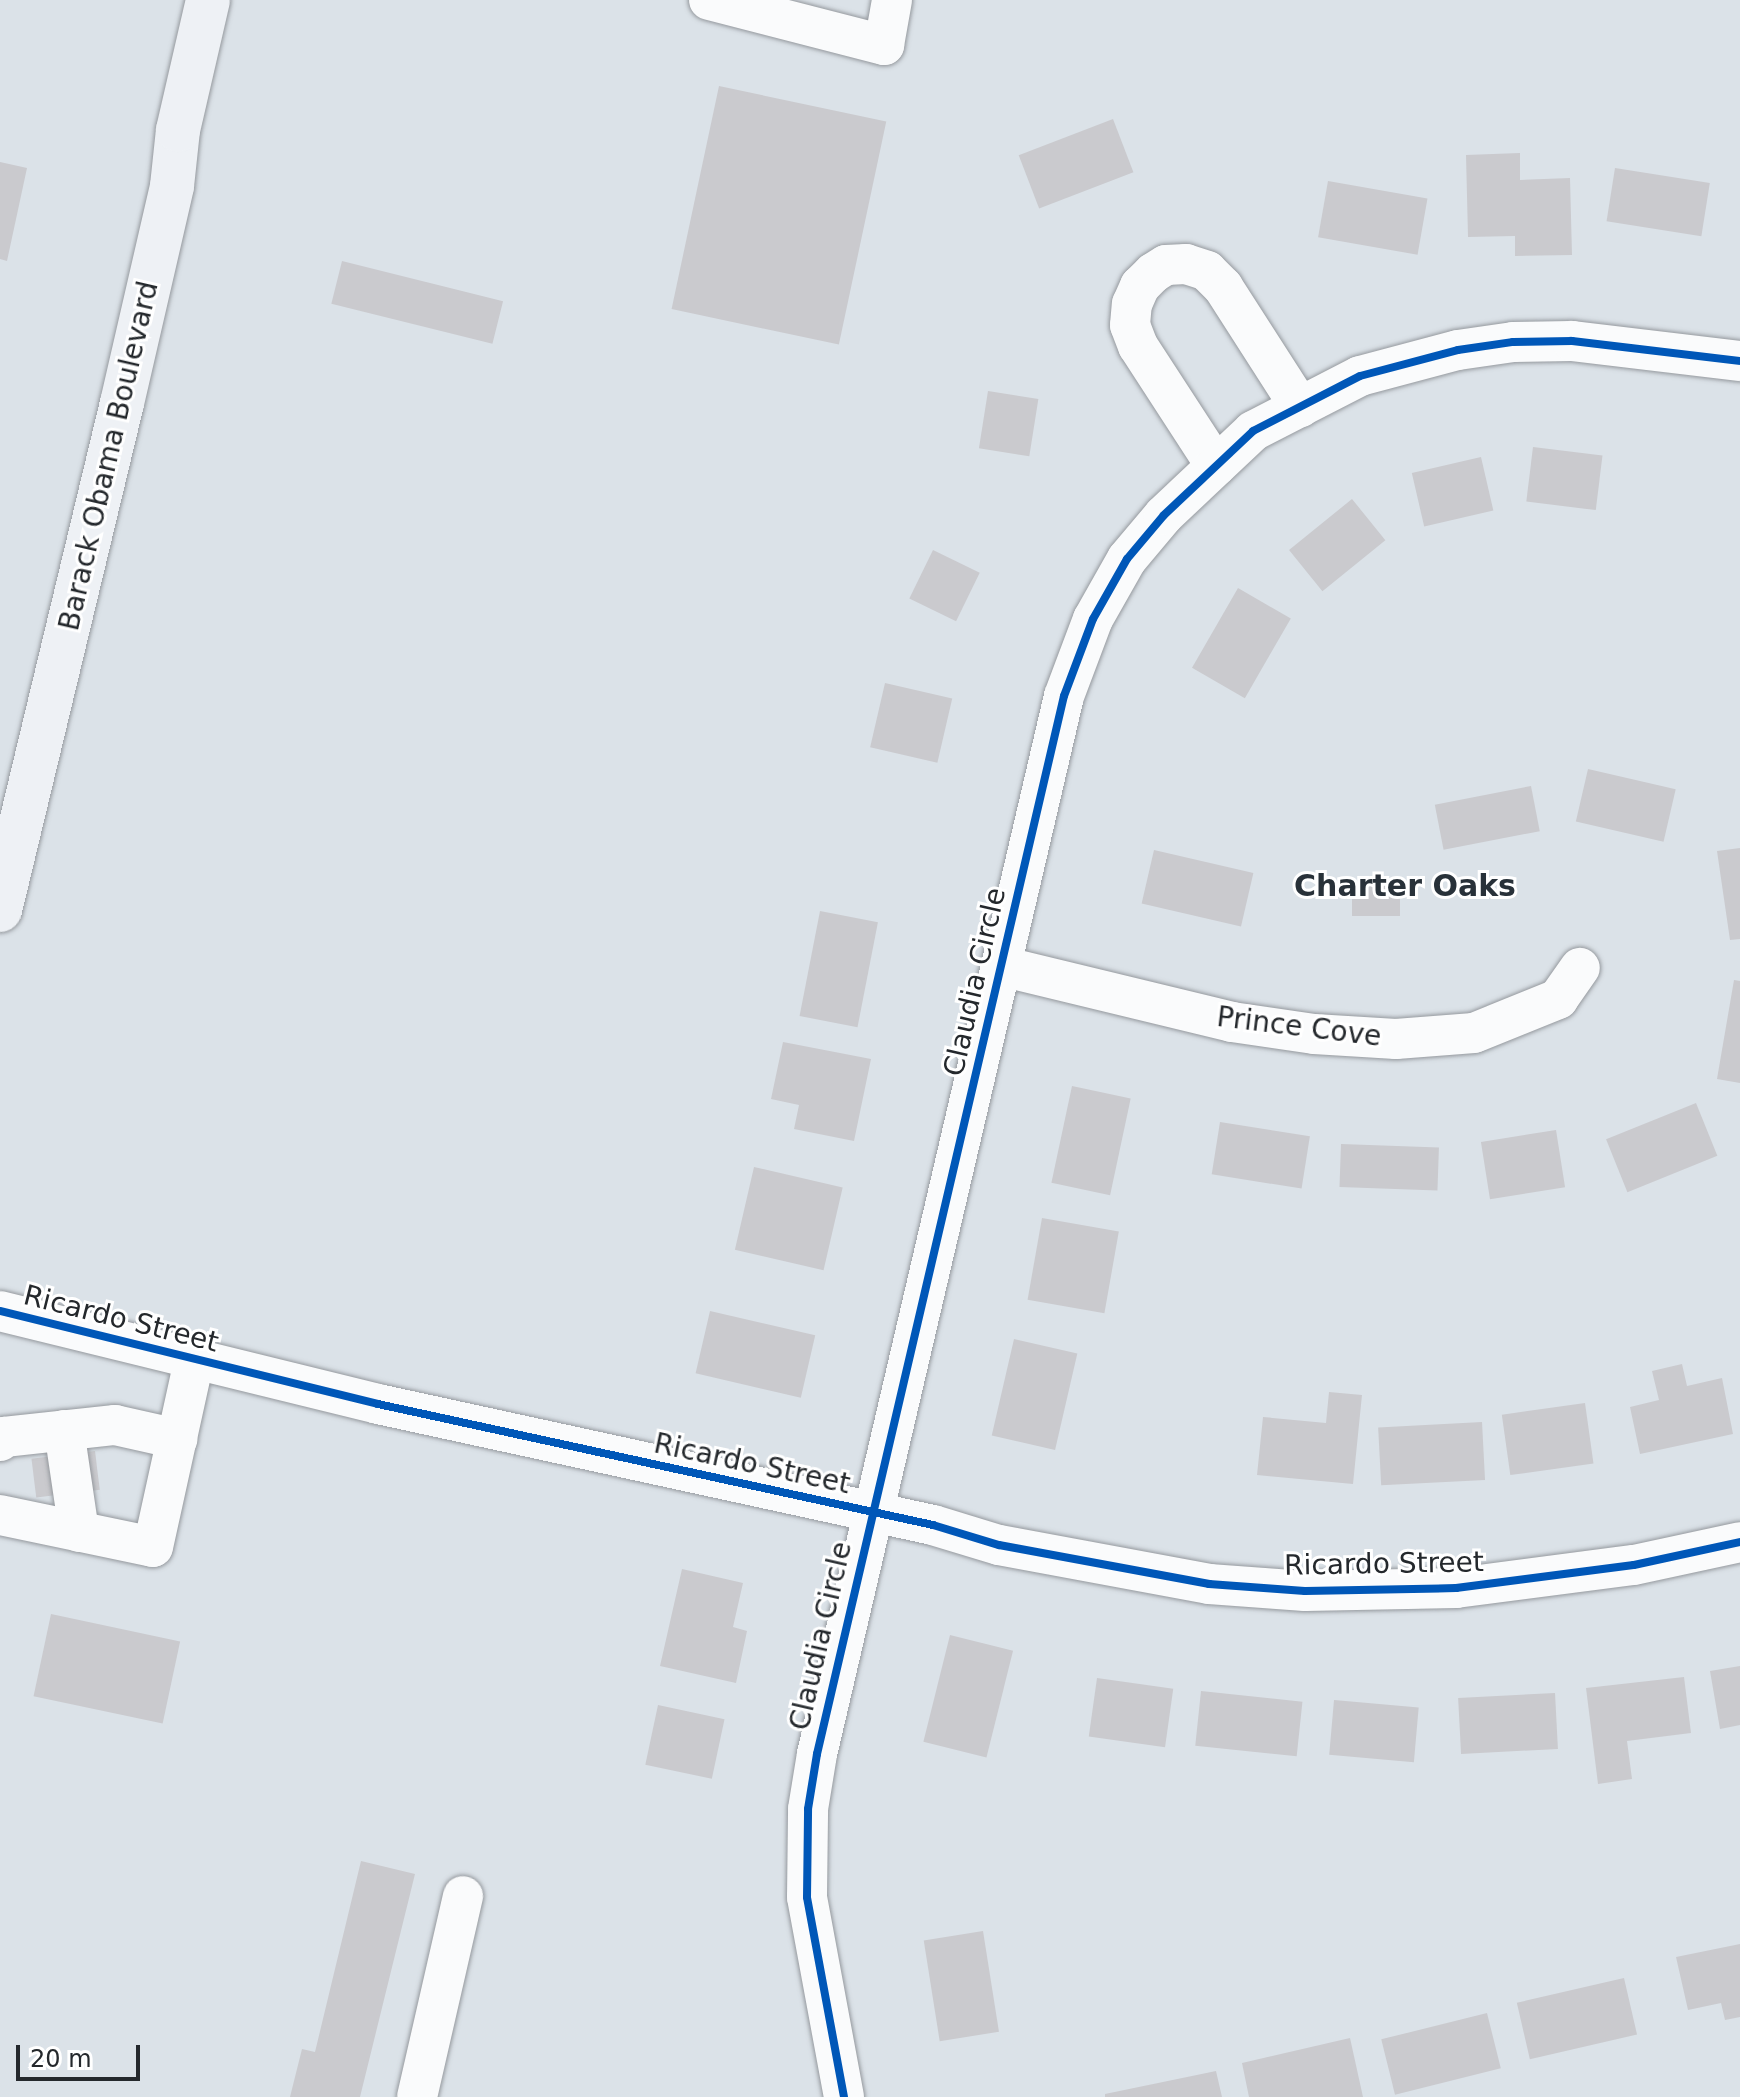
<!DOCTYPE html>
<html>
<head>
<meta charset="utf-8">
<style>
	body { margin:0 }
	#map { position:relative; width:1740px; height:2097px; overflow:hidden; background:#dbe2e8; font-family:"DejaVu Sans",sans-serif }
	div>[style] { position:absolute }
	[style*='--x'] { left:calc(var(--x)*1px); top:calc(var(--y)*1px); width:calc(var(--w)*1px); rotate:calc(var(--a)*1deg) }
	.building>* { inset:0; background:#cacace; transform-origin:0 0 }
	.roads { filter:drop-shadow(0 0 2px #95999e) drop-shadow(0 0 2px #95999e) }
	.minor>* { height:40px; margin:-20px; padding:0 20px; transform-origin:20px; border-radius:20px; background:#fafbfc }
	.major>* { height:44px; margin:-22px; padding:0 22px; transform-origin:22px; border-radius:22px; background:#eef1f5 }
	.cycleway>* { height:8px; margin:-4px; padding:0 4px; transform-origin:4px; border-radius:4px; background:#0057b8 }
	span { translate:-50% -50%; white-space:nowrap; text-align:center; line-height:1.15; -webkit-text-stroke:6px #fff; paint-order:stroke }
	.street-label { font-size:28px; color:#24282c }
	.neighbourhood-label { font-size:30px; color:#283139; font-weight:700 }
	.scale { position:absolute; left:16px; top:2045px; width:124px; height:36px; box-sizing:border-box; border:4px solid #24282c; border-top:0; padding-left:10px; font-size:24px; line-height:28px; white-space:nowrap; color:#24282c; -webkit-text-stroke:6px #fff; paint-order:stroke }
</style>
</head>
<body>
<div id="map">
	<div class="building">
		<div style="left:719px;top:86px;width:171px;height:228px;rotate:12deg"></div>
		<div style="left:1113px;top:119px;width:57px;height:101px;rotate:69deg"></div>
		<div style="clip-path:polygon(1520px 153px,1520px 180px,1570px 178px,1572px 255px,1515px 256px,1515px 236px,1468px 237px,1466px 155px)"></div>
		<div style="clip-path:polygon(0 162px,27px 168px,7px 261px,0 259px)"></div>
		<div style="left:1615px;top:168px;width:96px;height:54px;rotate:9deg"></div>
		<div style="left:1328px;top:181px;width:101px;height:57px;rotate:10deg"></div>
		<div style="left:342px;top:261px;width:166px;height:44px;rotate:14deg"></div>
		<div style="left:988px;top:391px;width:51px;height:58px;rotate:9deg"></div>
		<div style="left:1533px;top:447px;width:70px;height:55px;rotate:7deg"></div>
		<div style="left:1481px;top:457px;width:55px;height:71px;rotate:77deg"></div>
		<div style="left:1352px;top:499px;width:53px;height:81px;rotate:51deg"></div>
		<div style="left:933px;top:550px;width:52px;height:54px;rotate:26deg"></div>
		<div style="left:1238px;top:588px;width:61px;height:92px;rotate:30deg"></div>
		<div style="left:885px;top:683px;width:69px;height:66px;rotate:13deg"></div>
		<div style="left:1588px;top:769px;width:90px;height:54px;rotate:13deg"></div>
		<div style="left:1531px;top:786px;width:46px;height:98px;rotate:79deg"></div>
		<div style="clip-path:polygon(1740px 848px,1740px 939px,1730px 940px,1717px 851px)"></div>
		<div style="left:1154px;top:850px;width:102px;height:55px;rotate:13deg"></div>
		<div style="left:1352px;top:882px;width:48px;height:34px"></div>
		<div style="left:820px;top:911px;width:59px;height:107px;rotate:11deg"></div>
		<div style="clip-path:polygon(1734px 980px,1740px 981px,1740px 1083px,1717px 1079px)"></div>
		<div style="clip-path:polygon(783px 1042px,871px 1059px,854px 1141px,794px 1129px,799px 1105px,771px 1099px)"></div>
		<div style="left:1072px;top:1086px;width:60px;height:99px;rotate:12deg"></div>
		<div style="left:1696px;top:1103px;width:57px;height:97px;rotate:68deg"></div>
		<div style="left:1220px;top:1122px;width:91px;height:53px;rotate:9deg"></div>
		<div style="left:1556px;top:1130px;width:58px;height:76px;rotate:81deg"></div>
		<div style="left:1341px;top:1144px;width:98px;height:43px;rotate:2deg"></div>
		<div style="left:754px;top:1167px;width:91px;height:85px;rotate:13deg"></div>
		<div style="left:1042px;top:1218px;width:78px;height:83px;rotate:10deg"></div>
		<div style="left:710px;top:1311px;width:108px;height:64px;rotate:13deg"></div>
		<div style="left:1014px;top:1339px;width:65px;height:99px;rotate:13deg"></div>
		<div style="clip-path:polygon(1682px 1364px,1687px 1386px,1722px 1378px,1733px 1434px,1640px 1454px,1630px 1407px,1659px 1400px,1652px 1371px)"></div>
		<div style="clip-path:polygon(1329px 1392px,1362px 1395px,1353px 1484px,1257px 1475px,1263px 1417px,1326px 1423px)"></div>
		<div style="left:1585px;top:1403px;width:61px;height:84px;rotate:82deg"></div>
		<div style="left:1482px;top:1422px;width:58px;height:104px;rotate:87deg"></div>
		<div style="left:95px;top:1451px;width:39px;height:64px;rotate:83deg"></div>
		<div style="clip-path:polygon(682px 1569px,743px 1583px,733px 1627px,747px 1631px,736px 1683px,660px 1666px)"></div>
		<div style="left:51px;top:1614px;width:132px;height:84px;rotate:12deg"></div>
		<div style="left:950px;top:1635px;width:65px;height:110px;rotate:14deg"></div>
		<div style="clip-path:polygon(1740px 1666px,1740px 1725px,1720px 1729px,1710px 1671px)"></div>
		<div style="clip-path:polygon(1684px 1677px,1691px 1733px,1627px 1741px,1632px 1779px,1598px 1784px,1586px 1688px)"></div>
		<div style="left:1097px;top:1678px;width:77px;height:59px;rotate:8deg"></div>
		<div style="left:1201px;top:1691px;width:102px;height:55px;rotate:6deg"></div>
		<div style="left:1555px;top:1693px;width:56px;height:97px;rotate:87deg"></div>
		<div style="left:1334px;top:1700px;width:85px;height:55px;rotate:5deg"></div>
		<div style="left:658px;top:1705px;width:68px;height:61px;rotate:12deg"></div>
		<div style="clip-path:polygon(361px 1861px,415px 1874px,360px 2097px,290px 2097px,302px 2049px,315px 2052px)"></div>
		<div style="left:983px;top:1931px;width:102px;height:60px;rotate:81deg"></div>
		<div style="clip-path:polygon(1740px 1944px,1740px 2017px,1725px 2020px,1721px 2003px,1688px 2010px,1676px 1957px)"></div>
		<div style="left:1624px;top:1978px;width:58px;height:110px;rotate:77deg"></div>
		<div style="left:1487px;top:2013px;width:57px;height:109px;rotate:76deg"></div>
		<div style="clip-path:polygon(1350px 2038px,1363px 2097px,1249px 2097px,1242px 2063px)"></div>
		<div style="clip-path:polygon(1216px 2071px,1222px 2097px,1105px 2097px,1105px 2094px)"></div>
	</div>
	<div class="roads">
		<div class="minor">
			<div style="--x:709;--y:0;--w:181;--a:14.4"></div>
			<div style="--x:884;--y:45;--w:46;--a:-79.9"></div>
			<div style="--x:1216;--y:466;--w:143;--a:-123"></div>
			<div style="--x:1138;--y:346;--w:22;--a:-111"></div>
			<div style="--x:1130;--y:325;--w:21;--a:-85"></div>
			<div style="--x:1132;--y:304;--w:20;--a:-66"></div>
			<div style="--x:1140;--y:286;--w:18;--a:-45"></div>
			<div style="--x:1153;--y:273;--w:15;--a:-32"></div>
			<div style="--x:1166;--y:265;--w:20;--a:-3"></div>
			<div style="--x:1186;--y:264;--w:22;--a:18"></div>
			<div style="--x:1207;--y:271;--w:23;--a:45"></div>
			<div style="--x:1223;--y:287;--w:143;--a:57.3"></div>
			<div style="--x:1001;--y:966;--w:238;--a:13.6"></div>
			<div style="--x:1232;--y:1022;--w:83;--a:8.3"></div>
			<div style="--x:1314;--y:1034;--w:82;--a:3.5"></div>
			<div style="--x:1396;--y:1039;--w:78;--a:-4.4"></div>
			<div style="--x:1474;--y:1033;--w:91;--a:-22"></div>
			<div style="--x:1558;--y:999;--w:38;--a:-55"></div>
			<div style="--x:0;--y:1311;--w:389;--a:13.8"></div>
			<div style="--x:378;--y:1404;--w:568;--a:12.3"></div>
			<div style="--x:933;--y:1525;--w:69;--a:16.9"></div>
			<div style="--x:999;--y:1545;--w:214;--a:10.5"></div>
			<div style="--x:1209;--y:1584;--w:96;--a:4.2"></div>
			<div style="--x:1305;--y:1591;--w:151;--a:-1.1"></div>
			<div style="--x:1456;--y:1588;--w:179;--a:-7.4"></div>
			<div style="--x:1634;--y:1565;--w:108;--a:-12.2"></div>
			<div style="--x:64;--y:1430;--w:103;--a:81.6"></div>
			<div style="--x:0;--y:1441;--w:6;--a:-45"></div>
			<div style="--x:4;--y:1437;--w:112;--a:-6.2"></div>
			<div style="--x:115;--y:1425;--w:64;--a:12.7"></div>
			<div style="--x:0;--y:1515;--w:156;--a:11.8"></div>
			<div style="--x:153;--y:1547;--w:190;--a:-77.6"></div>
			<div style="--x:417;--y:2097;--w:206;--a:-77.1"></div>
			<div style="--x:844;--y:2097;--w:203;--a:-100.5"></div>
			<div style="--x:807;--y:1897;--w:88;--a:-89.3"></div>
			<div style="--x:808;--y:1809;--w:56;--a:-80.7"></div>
			<div style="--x:817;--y:1754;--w:1086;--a:-76.86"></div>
			<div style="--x:1064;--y:696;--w:82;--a:-69.4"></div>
			<div style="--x:1093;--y:619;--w:69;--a:-60.5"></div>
			<div style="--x:1127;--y:559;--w:57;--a:-49.9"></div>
			<div style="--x:1164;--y:515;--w:122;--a:-43.3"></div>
			<div style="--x:1253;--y:431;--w:120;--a:-27.2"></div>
			<div style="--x:1360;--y:376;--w:101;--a:-14.9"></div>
			<div style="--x:1458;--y:350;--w:56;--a:-8.3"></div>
			<div style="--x:1513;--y:342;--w:59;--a:-1"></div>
			<div style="--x:1572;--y:341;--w:169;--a:6.8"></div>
		</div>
		<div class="major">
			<div style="--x:0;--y:910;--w:521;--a:-76.47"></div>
			<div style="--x:122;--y:403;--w:223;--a:-77"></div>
			<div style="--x:172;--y:186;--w:56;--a:-83.9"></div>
			<div style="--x:178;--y:130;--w:133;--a:-77"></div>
		</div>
	</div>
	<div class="cycleway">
		<div style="--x:0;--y:1311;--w:389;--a:13.8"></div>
		<div style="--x:378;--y:1404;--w:568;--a:12.3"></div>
		<div style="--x:933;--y:1525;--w:69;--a:16.9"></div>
		<div style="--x:999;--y:1545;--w:214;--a:10.5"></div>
		<div style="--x:1209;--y:1584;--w:96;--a:4.2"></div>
		<div style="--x:1305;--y:1591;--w:151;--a:-1.1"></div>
		<div style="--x:1456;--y:1588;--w:179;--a:-7.4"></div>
		<div style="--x:1634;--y:1565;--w:108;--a:-12.2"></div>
		<div style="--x:844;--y:2097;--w:203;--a:-100.5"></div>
		<div style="--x:807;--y:1897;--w:88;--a:-89.3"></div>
		<div style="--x:808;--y:1809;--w:56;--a:-80.7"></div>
		<div style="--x:817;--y:1754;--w:1086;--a:-76.86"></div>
		<div style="--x:1064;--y:696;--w:82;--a:-69.4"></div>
		<div style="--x:1093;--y:619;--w:69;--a:-60.5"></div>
		<div style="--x:1127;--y:559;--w:57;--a:-49.9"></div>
		<div style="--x:1164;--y:515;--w:122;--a:-43.3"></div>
		<div style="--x:1253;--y:431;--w:120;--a:-27.2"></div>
		<div style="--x:1360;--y:376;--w:101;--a:-14.9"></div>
		<div style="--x:1458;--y:350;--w:56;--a:-8.3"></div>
		<div style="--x:1513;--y:342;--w:59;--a:-1"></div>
		<div style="--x:1572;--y:341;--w:169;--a:6.8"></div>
	</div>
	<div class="street-label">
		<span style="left:109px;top:456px;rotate:-77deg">Barack Obama Boulevard</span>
		<span style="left:975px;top:982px;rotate:-77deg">Claudia Circle</span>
		<span style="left:1299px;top:1027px;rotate:7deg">Prince Cove</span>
		<span style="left:121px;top:1319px;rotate:14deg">Ricardo Street</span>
		<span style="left:752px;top:1464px;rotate:12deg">Ricardo Street</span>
		<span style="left:1384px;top:1564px;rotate:-1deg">Ricardo Street</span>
		<span style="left:821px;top:1636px;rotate:-77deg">Claudia Circle</span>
	</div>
	<div class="neighbourhood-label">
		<span style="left:1405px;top:886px">Charter Oaks</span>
	</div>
	<div class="scale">20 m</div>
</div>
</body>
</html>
